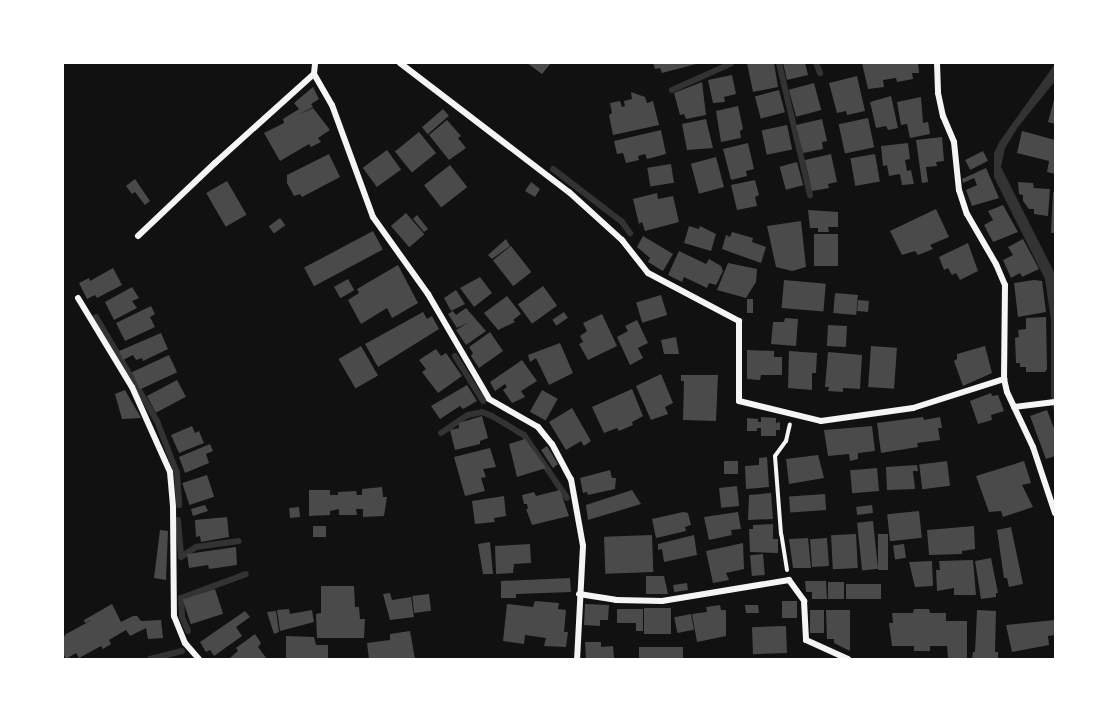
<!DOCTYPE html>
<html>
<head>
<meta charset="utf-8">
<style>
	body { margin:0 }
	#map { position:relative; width:1118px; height:722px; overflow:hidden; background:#111; font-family:"Work Sans",sans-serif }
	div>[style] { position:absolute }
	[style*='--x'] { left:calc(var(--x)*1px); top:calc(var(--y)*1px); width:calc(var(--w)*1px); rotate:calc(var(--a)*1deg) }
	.water>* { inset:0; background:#333 }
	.stream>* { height:6px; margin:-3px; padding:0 3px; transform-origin:3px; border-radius:3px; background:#333 }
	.building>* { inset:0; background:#4a4a4a; transform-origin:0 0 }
	.path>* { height:4px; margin:-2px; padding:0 2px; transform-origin:2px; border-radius:2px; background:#f5f5f5 }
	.minor>* { height:6px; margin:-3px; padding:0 3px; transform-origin:3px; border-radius:3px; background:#f5f5f5 }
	span { translate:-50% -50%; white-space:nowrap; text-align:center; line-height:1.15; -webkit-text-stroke:6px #fff; paint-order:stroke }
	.frame { position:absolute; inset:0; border:64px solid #fff; pointer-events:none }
</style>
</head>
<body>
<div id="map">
	<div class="water">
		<div style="clip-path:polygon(1055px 64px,1055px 81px,1018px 127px,1005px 148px,1001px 167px,1055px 274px,1055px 418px,1051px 397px,1051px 320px,1045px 279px,994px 177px,994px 153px,1000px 141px)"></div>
	</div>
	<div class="stream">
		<div style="--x:779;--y:63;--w:136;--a:76.8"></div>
		<div style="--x:816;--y:63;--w:11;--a:68"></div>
		<div style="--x:672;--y:90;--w:64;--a:-24.1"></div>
		<div style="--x:553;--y:169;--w:87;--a:37.5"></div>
		<div style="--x:622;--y:222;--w:14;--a:54"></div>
		<div style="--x:96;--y:317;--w:121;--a:59.6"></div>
		<div style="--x:157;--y:421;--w:56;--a:69"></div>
		<div style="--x:177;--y:473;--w:32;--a:86"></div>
		<div style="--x:455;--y:356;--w:53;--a:58.1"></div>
		<div style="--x:441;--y:433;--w:32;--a:-34"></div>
		<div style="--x:468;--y:415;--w:14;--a:-12"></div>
		<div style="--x:482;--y:412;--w:11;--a:22"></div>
		<div style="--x:492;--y:416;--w:37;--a:31"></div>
		<div style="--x:524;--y:435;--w:76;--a:55.7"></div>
		<div style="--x:178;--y:520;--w:36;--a:85"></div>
		<div style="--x:181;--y:557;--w:18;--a:-34"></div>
		<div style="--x:196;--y:547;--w:43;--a:-7.9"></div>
		<div style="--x:188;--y:631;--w:15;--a:-113"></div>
		<div style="--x:182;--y:617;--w:19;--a:-93"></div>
		<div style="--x:181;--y:598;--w:69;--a:-20.3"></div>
		<div style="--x:150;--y:659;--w:33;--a:-14"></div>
	</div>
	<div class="building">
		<div style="clip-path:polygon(527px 63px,551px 63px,542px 74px)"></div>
		<div style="clip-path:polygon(653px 63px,696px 63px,696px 64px,662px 73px,660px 68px,655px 69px)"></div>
		<div style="clip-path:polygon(747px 63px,774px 63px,778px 87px,753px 92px)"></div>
		<div style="clip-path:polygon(783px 63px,805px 63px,808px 75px,787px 80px)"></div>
		<div style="clip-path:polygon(862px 63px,918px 63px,919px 73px,912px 73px,913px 79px,897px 82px,896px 78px,883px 80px,884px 87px,868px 89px)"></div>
		<div style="clip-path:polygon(732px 75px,736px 94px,724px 97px,725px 102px,713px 103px,708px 80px)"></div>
		<div style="clip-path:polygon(857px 76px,865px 111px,847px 115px,846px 111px,837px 113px,829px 83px)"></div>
		<div style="clip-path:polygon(702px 82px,706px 115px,686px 119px,684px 114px,680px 115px,674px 93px)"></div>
		<div style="left:814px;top:83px;width:28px;height:26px;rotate:75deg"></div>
		<div style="clip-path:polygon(313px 87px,319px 99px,311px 104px,313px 107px,298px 115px,313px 108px,330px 130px,318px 138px,321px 142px,311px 147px,309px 144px,280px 161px,264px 133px,284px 123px,283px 119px,299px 109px,294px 103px)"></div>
		<div style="left:779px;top:90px;width:23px;height:25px;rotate:75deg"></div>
		<div style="clip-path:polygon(631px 92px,645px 97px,647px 103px,653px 101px,659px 125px,613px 135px,609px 115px,612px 113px,610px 103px,620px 101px,622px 107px,625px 106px,624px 101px,632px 99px)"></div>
		<div style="clip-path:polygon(891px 96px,898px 128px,888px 130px,886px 126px,876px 128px,870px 102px)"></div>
		<div style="clip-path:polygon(921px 97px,923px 123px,928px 122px,930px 134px,910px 138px,907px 124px,901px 125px,897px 102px)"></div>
		<div style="clip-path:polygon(1054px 100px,1055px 100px,1055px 124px,1048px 122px)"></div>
		<div style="clip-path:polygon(738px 106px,743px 129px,740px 131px,741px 138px,721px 142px,716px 111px)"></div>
		<div style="left:443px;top:109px;width:9px;height:28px;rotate:49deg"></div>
		<div style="left:868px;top:118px;width:30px;height:30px;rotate:78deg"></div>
		<div style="clip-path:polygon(706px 119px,713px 148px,687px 150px,682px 124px)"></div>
		<div style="clip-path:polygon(822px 119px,827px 141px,822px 142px,823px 149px,803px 153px,796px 125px)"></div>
		<div style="clip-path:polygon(447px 120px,461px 136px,458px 138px,466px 148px,449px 160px,429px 135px)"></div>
		<div style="left:787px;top:125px;width:25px;height:26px;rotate:78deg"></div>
		<div style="clip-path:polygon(661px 130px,666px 154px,647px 159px,645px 154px,638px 156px,639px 160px,626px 163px,623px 153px,617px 154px,614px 141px)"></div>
		<div style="clip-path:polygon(1022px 131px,1055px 140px,1055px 174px,1047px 172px,1049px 161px,1017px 153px)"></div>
		<div style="left:419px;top:132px;width:27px;height:31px;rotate:51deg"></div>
		<div style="clip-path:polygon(942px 137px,944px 161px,936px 162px,937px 166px,926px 167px,928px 182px,922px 183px,916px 140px)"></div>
		<div style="clip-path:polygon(748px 143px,754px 169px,746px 171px,747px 176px,731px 180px,723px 149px)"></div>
		<div style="clip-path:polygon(908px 143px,910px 159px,905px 160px,907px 171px,911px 170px,914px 184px,902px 185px,900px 174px,889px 176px,887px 165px,883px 166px,881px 146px)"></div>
		<div style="left:387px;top:150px;width:24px;height:30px;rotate:54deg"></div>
		<div style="left:983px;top:151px;width:11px;height:20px;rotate:63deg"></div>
		<div style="clip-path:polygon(329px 154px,340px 177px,302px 197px,300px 194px,294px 196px,287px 183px,287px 175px)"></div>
		<div style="clip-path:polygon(831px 154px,837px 182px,828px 184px,829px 188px,812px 191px,805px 160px)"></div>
		<div style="left:875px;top:154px;width:28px;height:25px;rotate:80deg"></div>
		<div style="left:716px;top:157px;width:31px;height:26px;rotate:75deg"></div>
		<div style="left:797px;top:162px;width:24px;height:18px;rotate:75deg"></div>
		<div style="left:671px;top:164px;width:19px;height:24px;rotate:81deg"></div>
		<div style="left:450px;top:165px;width:28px;height:33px;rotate:52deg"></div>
		<div style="clip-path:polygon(986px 168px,999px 198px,972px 206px,966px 190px,977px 185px,974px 178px,963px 183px,962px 179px)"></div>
		<div style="clip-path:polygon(135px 179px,150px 201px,145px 205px,135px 192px,132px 194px,126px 186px)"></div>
		<div style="clip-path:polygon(755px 180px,759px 195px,755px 197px,757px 206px,737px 210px,731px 185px)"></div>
		<div style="left:227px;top:181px;width:39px;height:24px;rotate:60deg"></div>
		<div style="clip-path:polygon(531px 182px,540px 189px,535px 197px,525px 191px)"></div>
		<div style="clip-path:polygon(1018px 182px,1033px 183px,1034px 188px,1050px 189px,1048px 216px,1034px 214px,1034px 209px,1029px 209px,1023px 201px,1023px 195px,1019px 194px)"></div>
		<div style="clip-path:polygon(1053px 192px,1055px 192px,1055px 233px,1051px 233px)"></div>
		<div style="clip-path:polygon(657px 193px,658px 199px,673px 196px,679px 222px,645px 231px,642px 222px,639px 224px,633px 199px)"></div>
		<div style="clip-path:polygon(1003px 205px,1018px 232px,993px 242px,984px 225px,993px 220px,988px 211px)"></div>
		<div style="clip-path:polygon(936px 209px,949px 237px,930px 245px,933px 249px,918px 255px,915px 251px,902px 255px,890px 231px)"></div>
		<div style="clip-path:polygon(808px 210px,838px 212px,838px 227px,828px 227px,829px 232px,818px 232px,818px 228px,810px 228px)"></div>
		<div style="left:406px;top:213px;width:28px;height:20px;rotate:49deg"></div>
		<div style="clip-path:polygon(417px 215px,428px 229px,424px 232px,413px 219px)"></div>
		<div style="left:280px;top:218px;width:9px;height:14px;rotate:54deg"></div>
		<div style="clip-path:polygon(801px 221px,806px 267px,792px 271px,776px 267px,767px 226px)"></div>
		<div style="clip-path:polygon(689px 226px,699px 229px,700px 226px,716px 234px,711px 251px,684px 243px)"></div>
		<div style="left:373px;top:231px;width:21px;height:78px;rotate:62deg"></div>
		<div style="clip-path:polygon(732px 232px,753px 238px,752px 242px,766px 247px,761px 263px,722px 249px,726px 235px,730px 237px)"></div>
		<div style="left:814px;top:234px;width:24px;height:32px"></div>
		<div style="clip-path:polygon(643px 236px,673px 254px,663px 271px,648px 262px,650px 258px,637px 247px)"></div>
		<div style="clip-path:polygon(506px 239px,510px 246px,492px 259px,488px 255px)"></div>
		<div style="clip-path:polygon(1023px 239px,1039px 269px,1022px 277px,1020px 273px,1011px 278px,1003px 260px,1013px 255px,1008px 247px)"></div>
		<div style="clip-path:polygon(968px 243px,978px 271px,960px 280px,956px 273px,952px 275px,948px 268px,944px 270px,939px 257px)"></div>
		<div style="left:511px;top:246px;width:33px;height:23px;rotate:52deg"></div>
		<div style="clip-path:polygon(679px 251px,706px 264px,709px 259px,721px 266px,723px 271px,716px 285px,709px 283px,707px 288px,684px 277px,682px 282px,668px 275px)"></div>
		<div style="clip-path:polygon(728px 263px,757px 269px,756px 282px,746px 298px,717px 290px)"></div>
		<div style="clip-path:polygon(398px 265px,418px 303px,392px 318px,387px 308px,361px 324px,348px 300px,359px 293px,357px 289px)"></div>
		<div style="clip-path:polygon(113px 268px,122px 285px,97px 298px,95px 295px,87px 299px,79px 283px,89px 278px,90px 281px)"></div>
		<div style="clip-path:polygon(480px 277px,492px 293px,474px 307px,460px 288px)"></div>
		<div style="left:348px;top:279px;width:13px;height:16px;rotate:61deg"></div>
		<div style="left:784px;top:280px;width:42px;height:28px;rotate:5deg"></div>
		<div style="clip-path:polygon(1034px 280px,1042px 281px,1046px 312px,1018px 317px,1014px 283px)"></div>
		<div style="left:543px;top:286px;width:24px;height:31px;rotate:54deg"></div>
		<div style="clip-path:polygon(132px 287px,139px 298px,132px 301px,137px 308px,114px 320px,105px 302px)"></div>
		<div style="clip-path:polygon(456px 290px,465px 304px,451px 311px,444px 298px)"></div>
		<div style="left:835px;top:293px;width:23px;height:20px;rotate:5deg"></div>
		<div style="left:661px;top:295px;width:21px;height:26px;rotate:73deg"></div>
		<div style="clip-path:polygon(507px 296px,521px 314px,513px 320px,515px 322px,498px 330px,484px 313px)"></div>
		<div style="left:747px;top:299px;width:6px;height:14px"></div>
		<div style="left:858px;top:300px;width:11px;height:11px;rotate:5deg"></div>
		<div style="clip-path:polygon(151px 306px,155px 314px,150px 317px,155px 327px,125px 341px,116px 323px)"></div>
		<div style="clip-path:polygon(466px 308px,486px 331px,466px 345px,456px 330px,469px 322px,457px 328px,448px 314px,453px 311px,456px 315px)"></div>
		<div style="clip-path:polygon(423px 312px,427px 319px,432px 316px,439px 329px,378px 367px,365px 344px)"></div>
		<div style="left:564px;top:312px;width:7px;height:14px;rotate:56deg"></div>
		<div style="clip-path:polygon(602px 314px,617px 346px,588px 360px,579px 344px,583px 342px,580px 336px,587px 331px,583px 323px)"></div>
		<div style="clip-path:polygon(1046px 317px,1047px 369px,1045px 372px,1026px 372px,1026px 367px,1020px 367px,1020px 363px,1016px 363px,1015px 338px,1019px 337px,1018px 330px,1026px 329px,1026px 318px)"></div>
		<div style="clip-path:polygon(785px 318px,798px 319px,796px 346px,771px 344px,773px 322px,784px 322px)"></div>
		<div style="clip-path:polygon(637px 320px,648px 343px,638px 348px,643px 358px,630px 365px,617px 337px,628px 331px,625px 326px)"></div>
		<div style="left:828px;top:325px;width:19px;height:21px;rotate:3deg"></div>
		<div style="clip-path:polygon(490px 332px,503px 351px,479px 368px,471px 356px,473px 353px,469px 347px)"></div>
		<div style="clip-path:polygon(161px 333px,168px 349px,143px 361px,142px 358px,136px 360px,133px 355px,123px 360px,119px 351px)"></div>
		<div style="clip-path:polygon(676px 337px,679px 354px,664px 354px,661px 340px)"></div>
		<div style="clip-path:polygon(560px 343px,573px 373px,549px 385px,536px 358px,530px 362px,528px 355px)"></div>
		<div style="left:361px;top:346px;width:34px;height:26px;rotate:60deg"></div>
		<div style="left:871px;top:346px;width:26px;height:41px;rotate:4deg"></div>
		<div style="clip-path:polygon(985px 346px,992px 373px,963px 386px,954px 361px,957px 359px,957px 354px)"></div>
		<div style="clip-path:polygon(436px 349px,441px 356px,446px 353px,462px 376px,438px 393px,422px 372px,426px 369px,419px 360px)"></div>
		<div style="clip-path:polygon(747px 350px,774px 351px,774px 357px,782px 357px,782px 375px,761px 375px,760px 380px,747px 379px)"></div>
		<div style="clip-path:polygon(789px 351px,817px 353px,816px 373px,812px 373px,812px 390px,788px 388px)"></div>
		<div style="clip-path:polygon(828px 352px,862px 355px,860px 389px,843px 388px,843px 392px,828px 391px,829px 387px,825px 387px)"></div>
		<div style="left:169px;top:355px;width:19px;height:41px;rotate:65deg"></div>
		<div style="clip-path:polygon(522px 360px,537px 381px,521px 391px,525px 397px,512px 403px,503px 390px,507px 387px,505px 384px,495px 391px,490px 382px)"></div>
		<div style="clip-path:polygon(661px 374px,673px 403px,665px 407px,668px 414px,651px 420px,636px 386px)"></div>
		<div style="clip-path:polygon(681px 375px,718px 375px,716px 421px,683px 420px,684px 381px,681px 381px)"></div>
		<div style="left:177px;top:380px;width:19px;height:34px;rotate:62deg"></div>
		<div style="clip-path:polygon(467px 385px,477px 401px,463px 409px,460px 406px,440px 419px,431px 406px)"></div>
		<div style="clip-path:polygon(632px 389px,643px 416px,632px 422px,633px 425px,619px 431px,617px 428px,604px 433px,592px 407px)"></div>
		<div style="clip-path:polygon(125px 390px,141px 418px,122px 419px,115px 394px)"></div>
		<div style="left:542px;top:390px;width:18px;height:25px;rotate:29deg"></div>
		<div style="clip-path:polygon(991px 393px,992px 396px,998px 395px,1004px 411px,991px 415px,992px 420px,978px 424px,970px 401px)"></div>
		<div style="clip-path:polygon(572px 408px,591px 441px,584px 446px,581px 441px,566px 450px,549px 422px)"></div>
		<div style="clip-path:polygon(1047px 410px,1055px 431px,1055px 456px,1046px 459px,1030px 416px)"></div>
		<div style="clip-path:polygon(482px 416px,488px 438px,480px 441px,480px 444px,455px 450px,450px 430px,459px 428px,459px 423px)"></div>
		<div style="clip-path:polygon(761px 417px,776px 418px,776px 423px,780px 422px,780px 430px,776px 430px,776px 436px,761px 436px,761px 428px,757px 428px,757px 431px,747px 431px,747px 418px,758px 419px,758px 422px,761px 422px)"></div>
		<div style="clip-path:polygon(923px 417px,924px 420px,940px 417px,942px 428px,938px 428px,940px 440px,917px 443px,918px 447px,881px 453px,877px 423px)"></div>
		<div style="clip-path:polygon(192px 426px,195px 433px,199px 431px,204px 443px,179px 453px,171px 435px)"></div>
		<div style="clip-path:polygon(872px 426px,875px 451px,858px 453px,858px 459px,850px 461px,849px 454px,828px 456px,824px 430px)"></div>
		<div style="clip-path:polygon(525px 439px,546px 468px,517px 477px,509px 444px)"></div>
		<div style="clip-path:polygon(210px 444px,213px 451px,206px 454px,209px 463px,185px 473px,179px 457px)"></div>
		<div style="clip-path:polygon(547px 446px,558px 464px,553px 468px,541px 450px)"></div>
		<div style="clip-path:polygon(490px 448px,496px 467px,483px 469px,486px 477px,481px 478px,485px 491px,465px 496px,454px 457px)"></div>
		<div style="clip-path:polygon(818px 455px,824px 478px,789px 484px,786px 459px)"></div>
		<div style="clip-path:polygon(767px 457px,769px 487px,746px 489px,745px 466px,759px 465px,759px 458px)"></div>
		<div style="left:738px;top:461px;width:13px;height:14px;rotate:90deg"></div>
		<div style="left:947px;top:461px;width:25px;height:28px;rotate:83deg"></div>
		<div style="clip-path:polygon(1024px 461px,1031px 483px,1022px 485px,1033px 507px,1003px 517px,1001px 511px,989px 512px,976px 476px)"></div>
		<div style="clip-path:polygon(917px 465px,918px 471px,913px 471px,915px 489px,887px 490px,886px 467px)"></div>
		<div style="left:877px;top:468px;width:23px;height:27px;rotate:85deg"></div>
		<div style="clip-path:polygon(610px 470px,612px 478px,616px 478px,615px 489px,588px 495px,587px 492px,583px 493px,580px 478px)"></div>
		<div style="left:207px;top:475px;width:23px;height:26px;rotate:72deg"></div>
		<div style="left:737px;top:486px;width:20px;height:18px;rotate:84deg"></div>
		<div style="clip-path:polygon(382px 487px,383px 497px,387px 497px,384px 516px,363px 517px,363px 509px,356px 509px,357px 515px,339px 515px,339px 509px,330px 511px,330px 515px,309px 516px,309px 490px,330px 490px,330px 495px,338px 495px,338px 492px,356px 491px,357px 495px,362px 495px,362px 489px)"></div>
		<div style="clip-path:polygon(560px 490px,569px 516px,532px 525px,526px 509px,528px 509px,527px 504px,524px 504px,522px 495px,534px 492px,536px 496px)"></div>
		<div style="clip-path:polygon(632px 490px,641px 504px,588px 520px,586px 505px)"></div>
		<div style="clip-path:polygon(771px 493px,773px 519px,748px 520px,749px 495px)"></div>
		<div style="left:825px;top:494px;width:16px;height:36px;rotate:86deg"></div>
		<div style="clip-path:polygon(504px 496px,506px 516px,494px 518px,495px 522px,475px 524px,472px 501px)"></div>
		<div style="clip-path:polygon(205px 505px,208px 511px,193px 516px,191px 509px)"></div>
		<div style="left:872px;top:505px;width:8px;height:16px;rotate:83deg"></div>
		<div style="left:299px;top:507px;width:10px;height:10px;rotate:84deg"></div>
		<div style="left:919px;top:511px;width:27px;height:32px;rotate:84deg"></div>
		<div style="clip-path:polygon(683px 512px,688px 513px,691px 525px,685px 527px,686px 531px,656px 538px,652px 519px)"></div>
		<div style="clip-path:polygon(738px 512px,741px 529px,731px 530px,732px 535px,709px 540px,704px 517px)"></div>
		<div style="clip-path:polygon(227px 517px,229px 537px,201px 542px,200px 536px,196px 537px,195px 520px)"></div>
		<div style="left:873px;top:521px;width:48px;height:16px;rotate:84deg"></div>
		<div style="clip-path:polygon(773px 524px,773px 539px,778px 539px,778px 553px,750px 552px,749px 529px,753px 529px,753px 525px)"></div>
		<div style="left:313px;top:526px;width:13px;height:11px"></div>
		<div style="clip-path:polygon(974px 526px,975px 549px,962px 551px,962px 554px,929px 555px,927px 530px)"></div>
		<div style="clip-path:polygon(1011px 527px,1023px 584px,1009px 587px,1007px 578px,1004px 578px,997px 530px)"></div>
		<div style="clip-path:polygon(160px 530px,168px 531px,166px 580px,154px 578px)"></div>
		<div style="left:856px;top:534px;width:34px;height:25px;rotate:87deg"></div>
		<div style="left:878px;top:534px;width:10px;height:36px"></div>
		<div style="left:652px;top:535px;width:37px;height:48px;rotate:88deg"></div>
		<div style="clip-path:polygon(694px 535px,697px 555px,664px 562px,662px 549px,658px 550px,658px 544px)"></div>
		<div style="clip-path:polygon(808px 538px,811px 568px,793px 568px,789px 539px)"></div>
		<div style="left:827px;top:538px;width:28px;height:17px;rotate:86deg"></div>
		<div style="clip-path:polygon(490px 542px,493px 574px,483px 574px,478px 544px)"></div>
		<div style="clip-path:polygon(743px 543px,744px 569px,726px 573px,729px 580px,713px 583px,706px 551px)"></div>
		<div style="clip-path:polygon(530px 544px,531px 563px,514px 564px,513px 573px,496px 574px,495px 546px)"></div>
		<div style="left:904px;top:544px;width:14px;height:11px;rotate:82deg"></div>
		<div style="clip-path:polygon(236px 547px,237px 565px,209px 569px,208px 565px,189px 568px,187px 554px)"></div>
		<div style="left:763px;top:554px;width:21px;height:13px;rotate:85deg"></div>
		<div style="clip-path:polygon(991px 558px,998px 593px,996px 593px,996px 597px,981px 599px,975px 561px)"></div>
		<div style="clip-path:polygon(973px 560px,976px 595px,954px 595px,954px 588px,937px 591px,936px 570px,940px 570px,939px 561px)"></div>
		<div style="clip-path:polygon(932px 561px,933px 586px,915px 587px,909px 562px)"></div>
		<div style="clip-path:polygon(646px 576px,664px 576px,668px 594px,646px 594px)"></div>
		<div style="clip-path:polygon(570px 578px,571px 592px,516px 594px,516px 598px,501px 598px,501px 581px)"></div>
		<div style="clip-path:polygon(805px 581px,826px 581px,827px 599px,812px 599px,812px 592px,806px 592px)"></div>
		<div style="left:828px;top:582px;width:16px;height:17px"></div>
		<div style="left:687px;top:583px;width:7px;height:14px;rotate:82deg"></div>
		<div style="left:846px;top:584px;width:35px;height:15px"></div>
		<div style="clip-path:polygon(321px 586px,354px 586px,355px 607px,359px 607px,360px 619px,365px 619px,364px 638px,317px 638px,316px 614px,321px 613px)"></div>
		<div style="left:215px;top:589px;width:26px;height:34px;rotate:72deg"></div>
		<div style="clip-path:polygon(390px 593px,392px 600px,411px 597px,414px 617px,390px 620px,383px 594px)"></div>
		<div style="left:429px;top:594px;width:17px;height:17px;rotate:83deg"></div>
		<div style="clip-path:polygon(535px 601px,559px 603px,558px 609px,566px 610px,564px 632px,568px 632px,566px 647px,544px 646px,546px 638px,525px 635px,524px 644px,503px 641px,507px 604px,533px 607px)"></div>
		<div style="left:782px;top:601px;width:15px;height:17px"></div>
		<div style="clip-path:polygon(112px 604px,121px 622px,133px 616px,137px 616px,141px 621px,161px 620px,163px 638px,148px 639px,146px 628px,130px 636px,126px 630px,109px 640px,111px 644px,103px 649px,101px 646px,79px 658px,76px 653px,66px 659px,63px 653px,63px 638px,66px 634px,92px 620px,85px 623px,84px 620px)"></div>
		<div style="clip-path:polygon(585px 604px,609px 605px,608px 620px,600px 620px,600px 626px,584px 625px)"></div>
		<div style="clip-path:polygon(720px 605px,721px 610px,726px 610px,726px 636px,697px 642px,692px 614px,707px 612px,706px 607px)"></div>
		<div style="clip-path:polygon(745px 605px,758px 605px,759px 613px,746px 613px)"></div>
		<div style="left:644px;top:608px;width:27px;height:26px"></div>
		<div style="clip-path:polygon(289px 609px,290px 614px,312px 610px,314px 622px,280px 631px,277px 610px)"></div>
		<div style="clip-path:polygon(617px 609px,643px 609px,643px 631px,636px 631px,636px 623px,617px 623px)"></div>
		<div style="clip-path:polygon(914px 609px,929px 609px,930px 613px,946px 613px,946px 621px,967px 621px,967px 659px,948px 658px,947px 646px,930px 646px,930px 651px,914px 651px,914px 646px,892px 646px,889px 623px,893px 623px,892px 613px,913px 613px)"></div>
		<div style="left:824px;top:610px;width:23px;height:14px;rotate:90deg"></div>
		<div style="clip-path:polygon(826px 610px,850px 610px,850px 651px,834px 643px,834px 639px,827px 639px)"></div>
		<div style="clip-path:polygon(977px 610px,996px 611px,995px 652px,998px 652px,998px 659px,972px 659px,973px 652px,975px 652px)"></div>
		<div style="clip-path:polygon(245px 611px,250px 617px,236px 627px,242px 636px,214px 656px,210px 650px,206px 652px,200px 642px)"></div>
		<div style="clip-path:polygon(276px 611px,279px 632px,274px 634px,267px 612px)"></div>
		<div style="left:691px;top:614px;width:16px;height:17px;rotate:79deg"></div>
		<div style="clip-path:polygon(1055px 620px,1055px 635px,1048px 636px,1049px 645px,1012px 652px,1006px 625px)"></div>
		<div style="left:786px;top:626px;width:27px;height:34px;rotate:88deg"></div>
		<div style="clip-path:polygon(410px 631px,415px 659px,369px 659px,367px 643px,390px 640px,390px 634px)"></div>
		<div style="clip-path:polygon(255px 634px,261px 643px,258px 647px,267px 659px,229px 659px,238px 651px,236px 648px)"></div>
		<div style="clip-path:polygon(286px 636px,314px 637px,316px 645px,328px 645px,328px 659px,286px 658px)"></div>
		<div style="clip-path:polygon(585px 642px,601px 642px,601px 647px,613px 646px,614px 659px,586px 659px)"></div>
		<div style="left:639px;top:647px;width:44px;height:12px"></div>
	</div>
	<div class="path">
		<div style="--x:787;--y:570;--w:36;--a:-99"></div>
		<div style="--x:781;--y:534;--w:78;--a:-94.4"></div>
		<div style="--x:775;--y:456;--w:19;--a:-54"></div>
		<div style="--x:786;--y:441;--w:17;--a:-77"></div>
	</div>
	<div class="minor">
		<div style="--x:400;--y:63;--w:213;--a:37.4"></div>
		<div style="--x:569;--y:192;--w:72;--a:42.2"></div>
		<div style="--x:622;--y:240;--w:42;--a:51.8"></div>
		<div style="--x:648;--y:273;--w:103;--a:27.8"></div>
		<div style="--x:739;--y:321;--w:80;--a:90"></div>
		<div style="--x:739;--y:401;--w:84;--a:13.7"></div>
		<div style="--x:821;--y:421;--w:93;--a:-8"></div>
		<div style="--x:913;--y:408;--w:96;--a:-17.7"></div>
		<div style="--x:937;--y:63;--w:30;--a:88"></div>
		<div style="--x:938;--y:93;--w:24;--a:78"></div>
		<div style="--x:943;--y:116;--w:28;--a:67"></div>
		<div style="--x:954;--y:142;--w:48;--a:84.1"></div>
		<div style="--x:959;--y:190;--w:25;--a:72"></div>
		<div style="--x:967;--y:214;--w:58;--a:59.9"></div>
		<div style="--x:996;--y:264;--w:23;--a:67"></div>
		<div style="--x:1005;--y:285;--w:94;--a:90.6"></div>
		<div style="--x:1004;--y:379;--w:13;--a:77"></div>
		<div style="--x:1007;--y:392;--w:61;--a:64.7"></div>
		<div style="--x:1033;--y:447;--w:70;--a:71.6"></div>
		<div style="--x:315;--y:64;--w:10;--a:96"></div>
		<div style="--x:314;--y:74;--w:36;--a:60"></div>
		<div style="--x:332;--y:105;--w:119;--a:69.9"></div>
		<div style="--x:373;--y:217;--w:95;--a:54.5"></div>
		<div style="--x:428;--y:294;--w:121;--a:59.8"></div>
		<div style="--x:489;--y:399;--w:56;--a:29.7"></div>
		<div style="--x:538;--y:427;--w:22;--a:51"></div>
		<div style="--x:552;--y:444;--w:40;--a:62"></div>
		<div style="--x:571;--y:479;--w:68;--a:79.8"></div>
		<div style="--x:583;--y:546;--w:113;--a:93"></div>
		<div style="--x:138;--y:236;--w:106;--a:-43.5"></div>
		<div style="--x:215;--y:163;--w:133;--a:-42"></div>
		<div style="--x:78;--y:298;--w:104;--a:58.8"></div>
		<div style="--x:132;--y:387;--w:93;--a:65.9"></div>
		<div style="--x:170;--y:472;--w:36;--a:85"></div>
		<div style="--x:173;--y:508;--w:108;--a:89.5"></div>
		<div style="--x:174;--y:616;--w:29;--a:68"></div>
		<div style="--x:185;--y:643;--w:21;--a:49"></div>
		<div style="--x:1014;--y:407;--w:41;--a:-7"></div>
		<div style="--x:579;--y:594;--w:37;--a:9"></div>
		<div style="--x:616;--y:600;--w:46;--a:1.2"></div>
		<div style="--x:662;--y:601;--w:129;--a:-9.4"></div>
		<div style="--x:789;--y:580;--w:26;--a:54"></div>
		<div style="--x:804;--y:601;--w:39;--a:87"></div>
		<div style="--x:806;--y:640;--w:46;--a:24.3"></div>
	</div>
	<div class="frame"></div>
</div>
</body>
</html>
